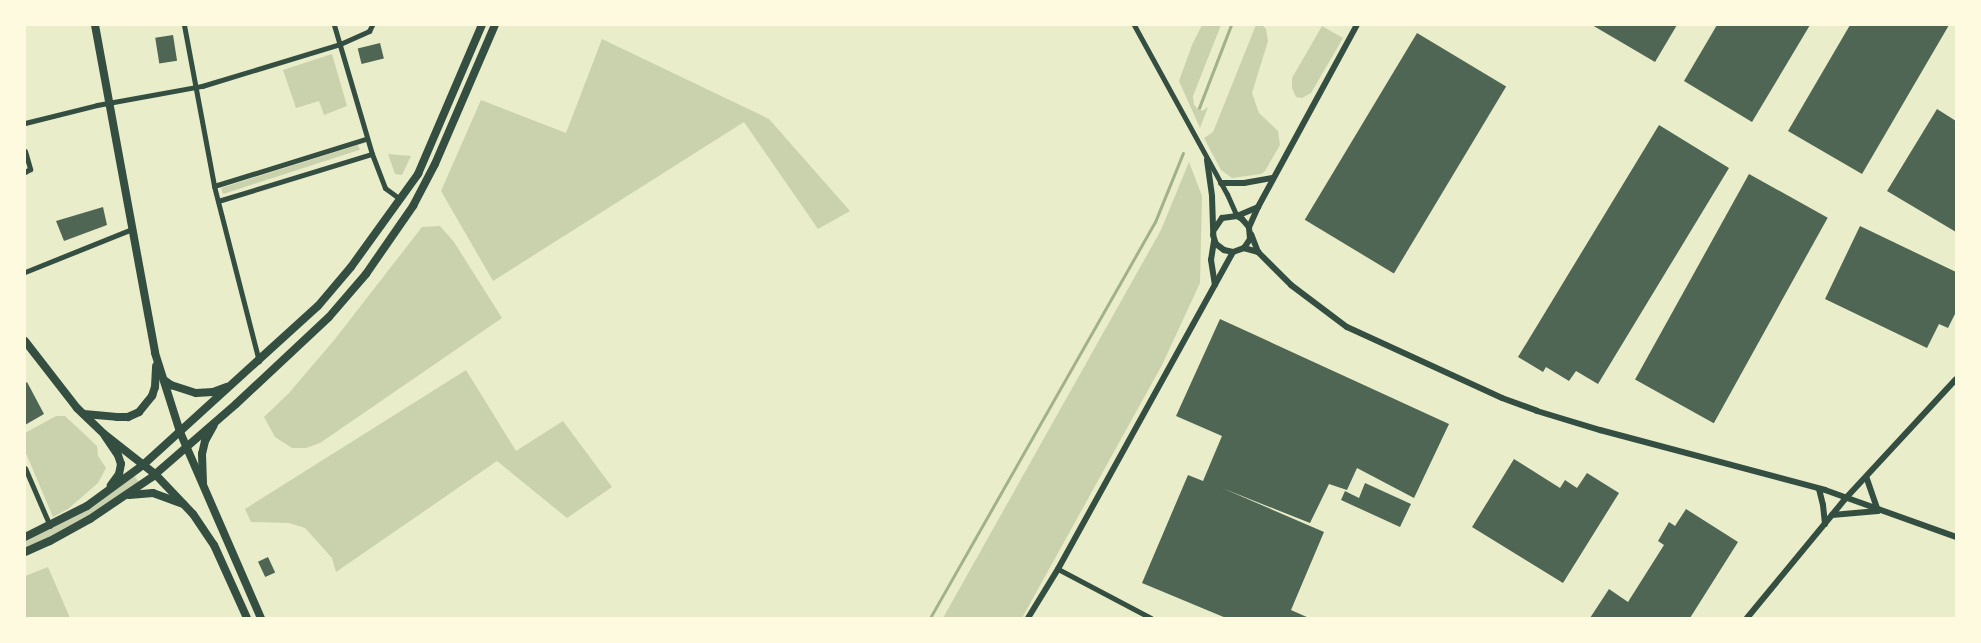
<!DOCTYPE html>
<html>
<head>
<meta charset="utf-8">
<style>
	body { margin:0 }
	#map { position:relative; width:1981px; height:643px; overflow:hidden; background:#e9edc9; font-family:"Playfair Display",serif }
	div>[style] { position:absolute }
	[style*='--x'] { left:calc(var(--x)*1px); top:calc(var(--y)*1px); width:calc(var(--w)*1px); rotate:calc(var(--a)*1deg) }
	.green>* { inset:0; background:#cad2ad }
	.stream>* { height:2.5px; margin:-1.25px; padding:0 1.25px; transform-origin:1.25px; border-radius:1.25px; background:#a3b18a }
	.building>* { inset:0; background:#4f6655; transform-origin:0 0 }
	.minor>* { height:5px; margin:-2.5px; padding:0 2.5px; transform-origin:2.5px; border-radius:2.5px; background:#344e41 }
	.tertiary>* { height:6px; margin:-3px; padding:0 3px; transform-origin:3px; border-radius:3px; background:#344e41 }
	.secondary>* { height:8px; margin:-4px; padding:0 4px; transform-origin:4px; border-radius:4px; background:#344e41 }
	.primary>* { height:8px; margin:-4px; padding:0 4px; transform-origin:4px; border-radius:4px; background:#344e41 }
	span { translate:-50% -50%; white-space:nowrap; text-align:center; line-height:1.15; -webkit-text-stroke:5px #fefae0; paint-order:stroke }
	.frame { position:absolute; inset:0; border:26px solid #fefae0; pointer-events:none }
</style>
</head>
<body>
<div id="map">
	<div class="green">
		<div style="clip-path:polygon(1202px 25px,1221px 25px,1193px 96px,1194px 105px,1197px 108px,1202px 111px,1208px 107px,1200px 128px,1179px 81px,1192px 45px)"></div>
		<div style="clip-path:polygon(1256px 25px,1262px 25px,1266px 29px,1268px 41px,1252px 93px,1259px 113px,1278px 131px,1280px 145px,1265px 171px,1261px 174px,1232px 178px,1221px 170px,1204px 138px,1213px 132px)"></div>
		<div style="clip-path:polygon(1322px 26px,1343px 38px,1311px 93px,1302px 98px,1296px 97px,1292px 88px,1292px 78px)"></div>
		<div style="clip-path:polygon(602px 39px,769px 119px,850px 211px,818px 229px,744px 122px,493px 281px,441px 191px,481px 100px,566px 133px)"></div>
		<div style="clip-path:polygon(332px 54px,347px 106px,324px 115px,319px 101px,296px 108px,283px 70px)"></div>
		<div style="clip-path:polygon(358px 145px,360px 150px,362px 149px,223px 194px,221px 188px)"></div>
		<div style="clip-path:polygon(388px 154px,411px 156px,402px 175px,395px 174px)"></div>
		<div style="clip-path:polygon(1189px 162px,1202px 196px,1200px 283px,1162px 365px,1022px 618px,943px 618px,1161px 230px)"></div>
		<div style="clip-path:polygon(440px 226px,454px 242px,502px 318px,320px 443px,306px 448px,292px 448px,275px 437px,264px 417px,289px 393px,335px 339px,422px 227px)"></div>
		<div style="clip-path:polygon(466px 370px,516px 451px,563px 421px,612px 487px,567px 518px,497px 461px,336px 572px,332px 558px,305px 528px,289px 523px,251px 522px,245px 509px)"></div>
		<div style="clip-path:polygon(56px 416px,65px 416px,97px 446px,98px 456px,106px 468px,98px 483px,68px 509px,53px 517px,25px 451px,25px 433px)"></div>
		<div style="clip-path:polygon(133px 474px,140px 484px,49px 540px,25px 550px,25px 539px)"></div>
		<div style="clip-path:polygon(48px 567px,70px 618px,25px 618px,25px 576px)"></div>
	</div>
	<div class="stream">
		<div style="--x:1199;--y:108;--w:89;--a:-68.9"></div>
		<div style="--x:930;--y:618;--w:455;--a:-60.4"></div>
		<div style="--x:1155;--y:222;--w:74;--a:-67.9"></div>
	</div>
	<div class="building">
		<div style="clip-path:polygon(1592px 25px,1677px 25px,1655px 62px)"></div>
		<div style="clip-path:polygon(1717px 25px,1810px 25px,1752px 122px,1684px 81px)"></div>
		<div style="clip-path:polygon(1850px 25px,1949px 25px,1862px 174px,1788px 131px)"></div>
		<div style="left:1417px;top:33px;width:104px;height:218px;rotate:31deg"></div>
		<div style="left:173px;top:35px;width:26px;height:18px;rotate:81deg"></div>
		<div style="left:380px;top:43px;width:16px;height:23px;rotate:76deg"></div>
		<div style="clip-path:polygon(1937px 109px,1956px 121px,1956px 232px,1887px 191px)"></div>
		<div style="clip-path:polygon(1659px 125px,1729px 168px,1598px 384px,1576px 371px,1569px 381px,1546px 367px,1543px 372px,1518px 357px)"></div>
		<div style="left:1749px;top:174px;width:90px;height:235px;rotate:29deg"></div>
		<div style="clip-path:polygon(103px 207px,107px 225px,64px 241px,56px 221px)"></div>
		<div style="clip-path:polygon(1860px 226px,1956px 272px,1956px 312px,1948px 328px,1939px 324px,1927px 348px,1825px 299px)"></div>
		<div style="clip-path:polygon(1220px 319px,1449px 424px,1414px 498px,1357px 468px,1347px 490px,1329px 484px,1310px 523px,1222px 488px,1324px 532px,1291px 610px,1309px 618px,1226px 618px,1142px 583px,1188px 475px,1203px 481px,1222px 436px,1176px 416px)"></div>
		<div style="clip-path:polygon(27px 382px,44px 414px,25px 425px,25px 384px)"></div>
		<div style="clip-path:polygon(1514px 459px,1560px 488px,1565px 480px,1577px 488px,1587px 473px,1619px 493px,1563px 583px,1472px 527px)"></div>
		<div style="clip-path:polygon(1365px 483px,1411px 504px,1400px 527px,1341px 500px,1345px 491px,1359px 498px)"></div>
		<div style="clip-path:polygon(1686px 509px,1738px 542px,1690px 618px,1590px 618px,1609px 589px,1628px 602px,1664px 545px,1658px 541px,1669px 522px,1675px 526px)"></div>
		<div style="left:268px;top:557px;width:17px;height:11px;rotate:65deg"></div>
	</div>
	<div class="minor">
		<div style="--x:184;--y:25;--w:164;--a:79.4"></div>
		<div style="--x:214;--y:186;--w:181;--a:75.6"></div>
		<div style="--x:334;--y:25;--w:134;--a:73.6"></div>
		<div style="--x:372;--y:154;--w:36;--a:69"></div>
		<div style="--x:385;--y:188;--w:19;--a:36"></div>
		<div style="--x:1134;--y:25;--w:193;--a:61.2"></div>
		<div style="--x:1227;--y:194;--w:24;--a:66"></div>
		<div style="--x:25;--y:123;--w:74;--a:-14"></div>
		<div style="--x:97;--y:105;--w:107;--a:-10.3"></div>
		<div style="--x:202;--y:86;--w:144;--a:-16.9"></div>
		<div style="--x:340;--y:44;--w:32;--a:-24"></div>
		<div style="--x:369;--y:31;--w:7;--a:-63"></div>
		<div style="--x:25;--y:151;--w:19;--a:74"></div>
		<div style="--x:30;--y:169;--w:6;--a:149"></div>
		<div style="--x:214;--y:186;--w:159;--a:-17.2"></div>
		<div style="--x:218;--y:201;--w:161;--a:-17"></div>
		<div style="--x:25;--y:272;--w:115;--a:-21.9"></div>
		<div style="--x:25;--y:468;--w:63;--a:66.7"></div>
		<div style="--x:1058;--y:569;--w:105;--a:27.8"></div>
	</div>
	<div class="tertiary">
		<div style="--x:1207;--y:160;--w:37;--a:82"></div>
		<div style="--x:1212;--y:197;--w:38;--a:88"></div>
		<div style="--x:1213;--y:235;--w:9;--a:72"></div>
		<div style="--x:1216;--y:244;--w:10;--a:37"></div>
		<div style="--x:1224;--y:250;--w:9;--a:13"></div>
		<div style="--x:1233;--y:252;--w:12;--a:-20"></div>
		<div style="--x:1244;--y:248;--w:11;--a:-56"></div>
		<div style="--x:1250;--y:239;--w:12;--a:-95"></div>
		<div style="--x:1249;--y:227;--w:11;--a:-131"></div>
		<div style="--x:1242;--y:219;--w:6;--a:-149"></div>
		<div style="--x:1237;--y:216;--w:15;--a:172"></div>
		<div style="--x:1222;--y:218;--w:14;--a:124"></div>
		<div style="--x:1221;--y:183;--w:23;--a:0"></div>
		<div style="--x:1244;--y:183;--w:29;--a:-10"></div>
		<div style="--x:1258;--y:207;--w:207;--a:-61.5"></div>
		<div style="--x:1237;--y:216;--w:23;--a:-23"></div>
		<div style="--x:1258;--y:207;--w:22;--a:114"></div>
		<div style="--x:1214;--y:241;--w:19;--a:99"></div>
		<div style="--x:1211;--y:260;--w:25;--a:81"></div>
		<div style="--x:1244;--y:248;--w:15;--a:16"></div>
		<div style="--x:1258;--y:252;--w:19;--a:-111"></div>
		<div style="--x:1258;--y:252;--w:47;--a:45"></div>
		<div style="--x:1291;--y:285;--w:70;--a:36.9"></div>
		<div style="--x:1347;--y:327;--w:170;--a:24.6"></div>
		<div style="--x:1502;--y:398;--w:37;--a:20"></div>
		<div style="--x:1537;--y:411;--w:66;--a:16.8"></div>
		<div style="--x:1600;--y:430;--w:233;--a:14.9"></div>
		<div style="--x:1825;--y:490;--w:139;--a:19.7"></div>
		<div style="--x:1819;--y:489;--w:16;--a:76"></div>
		<div style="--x:1823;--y:505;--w:19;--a:84"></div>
		<div style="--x:1832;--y:515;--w:46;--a:-5"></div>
		<div style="--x:1878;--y:511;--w:36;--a:-109"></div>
		<div style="--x:1028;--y:618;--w:57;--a:-58.5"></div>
		<div style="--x:1058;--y:569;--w:362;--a:-61.1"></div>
		<div style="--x:1747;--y:618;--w:154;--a:-50.5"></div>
		<div style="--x:1845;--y:499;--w:163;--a:-47.2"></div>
	</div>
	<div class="secondary">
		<div style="--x:164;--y:380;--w:9;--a:36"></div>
		<div style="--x:171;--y:385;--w:26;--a:18"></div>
		<div style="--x:196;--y:393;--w:17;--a:-3"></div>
		<div style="--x:213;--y:392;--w:15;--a:-20"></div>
		<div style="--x:105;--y:436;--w:23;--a:56"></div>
		<div style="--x:118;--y:455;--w:9;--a:72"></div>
		<div style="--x:121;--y:464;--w:10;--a:101"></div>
		<div style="--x:119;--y:474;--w:14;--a:126"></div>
		<div style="--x:203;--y:483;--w:29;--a:-92"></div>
		<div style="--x:202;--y:454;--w:13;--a:-77"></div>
		<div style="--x:205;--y:441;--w:18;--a:-61"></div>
		<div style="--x:129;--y:495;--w:24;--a:-5"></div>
		<div style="--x:153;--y:493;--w:32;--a:20"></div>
		<div style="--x:25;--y:537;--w:69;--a:-26.6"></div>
		<div style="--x:87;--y:506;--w:69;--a:-36.2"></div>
		<div style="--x:143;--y:465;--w:236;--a:-42.3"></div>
		<div style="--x:318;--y:306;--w:51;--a:-49.8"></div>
		<div style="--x:351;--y:267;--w:115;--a:-54.2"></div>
		<div style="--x:418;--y:174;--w:162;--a:-66.8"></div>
		<div style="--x:25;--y:552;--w:27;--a:-24"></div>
		<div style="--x:50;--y:541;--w:46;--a:-28.8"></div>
		<div style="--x:90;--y:519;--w:75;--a:-34.1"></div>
		<div style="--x:152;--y:477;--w:111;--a:-41"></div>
		<div style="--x:236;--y:404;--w:127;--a:-43.1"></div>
		<div style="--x:329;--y:317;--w:57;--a:-49.3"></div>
		<div style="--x:366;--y:274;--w:83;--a:-55.3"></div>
		<div style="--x:413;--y:206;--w:47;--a:-62.4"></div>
		<div style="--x:435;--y:164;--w:151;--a:-66.7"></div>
	</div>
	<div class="primary">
		<div style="--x:95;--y:25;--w:333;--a:79.6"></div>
		<div style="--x:155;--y:353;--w:83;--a:72.4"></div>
		<div style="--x:180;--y:432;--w:203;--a:66.5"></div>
		<div style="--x:25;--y:341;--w:85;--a:52.2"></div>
		<div style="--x:77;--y:408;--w:37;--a:44"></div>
		<div style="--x:104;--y:434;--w:65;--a:38.1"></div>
		<div style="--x:155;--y:474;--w:55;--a:46.5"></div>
		<div style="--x:193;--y:514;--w:37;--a:56"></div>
		<div style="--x:214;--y:545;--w:80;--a:65.7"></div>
		<div style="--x:84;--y:414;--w:33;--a:5"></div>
		<div style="--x:117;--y:417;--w:11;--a:0"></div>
		<div style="--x:128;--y:417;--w:12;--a:-24"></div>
		<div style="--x:139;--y:412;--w:21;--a:-51"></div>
		<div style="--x:152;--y:396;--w:9;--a:-72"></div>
		<div style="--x:155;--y:387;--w:21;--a:-87"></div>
	</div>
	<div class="frame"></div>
</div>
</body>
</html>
